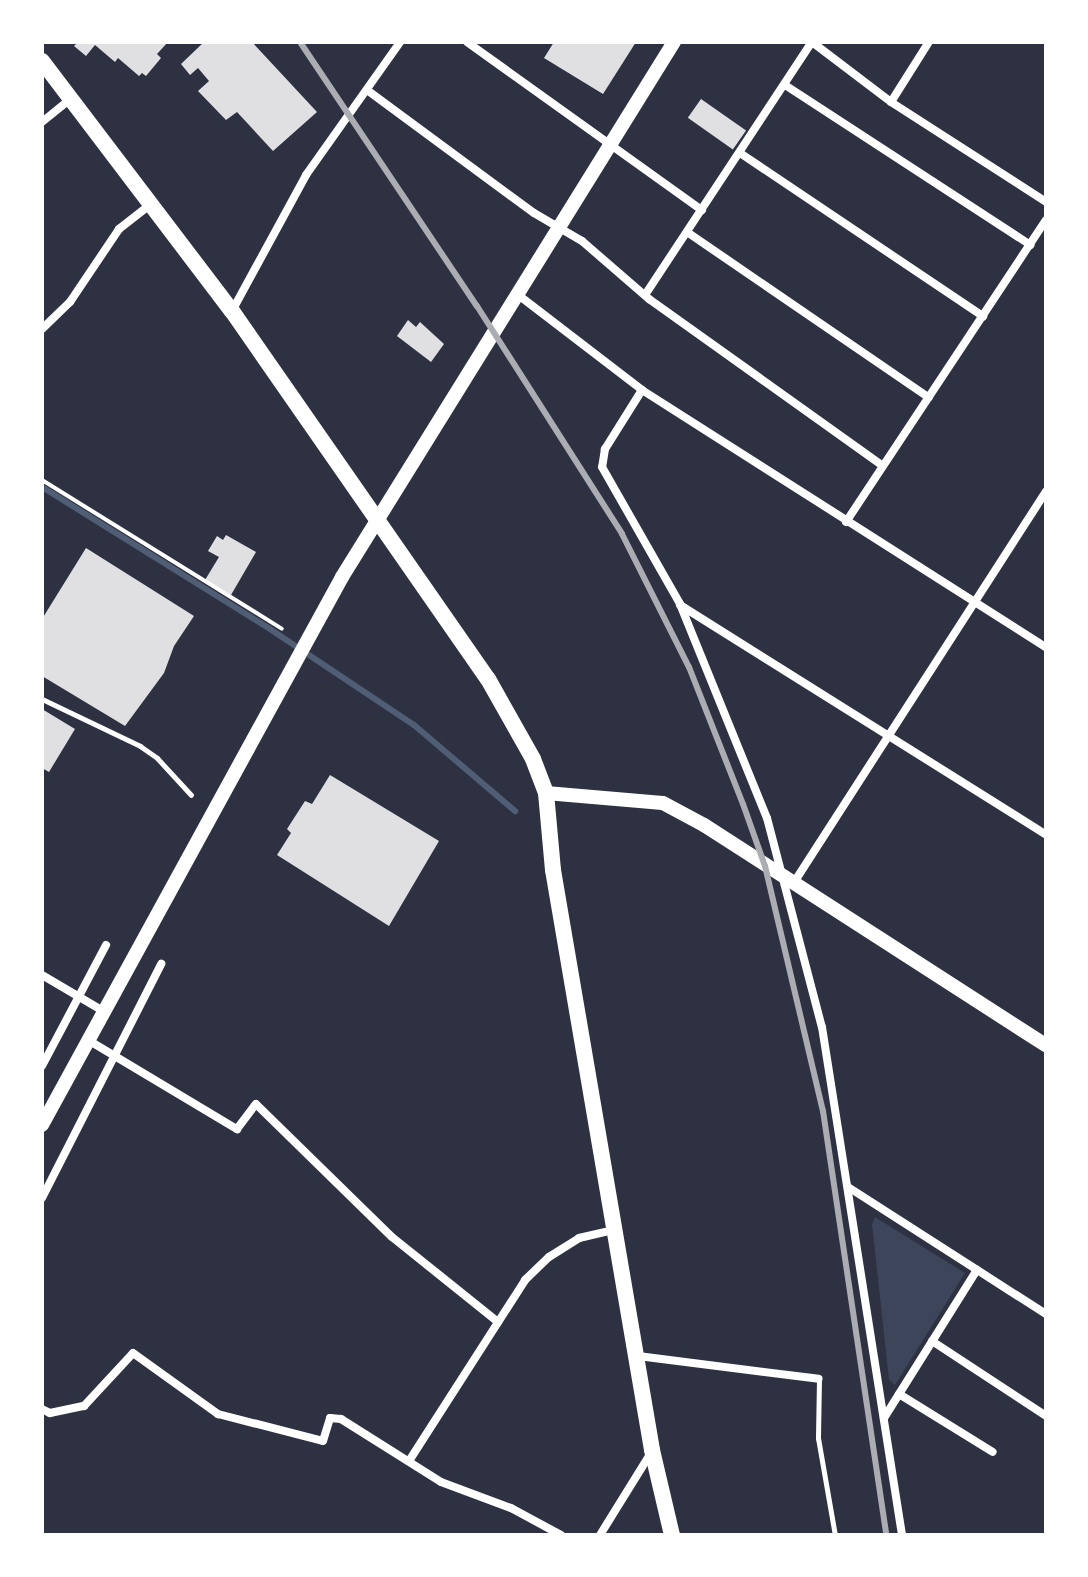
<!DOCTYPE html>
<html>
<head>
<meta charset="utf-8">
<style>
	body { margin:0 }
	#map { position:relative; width:1088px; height:1577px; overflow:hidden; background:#2d3142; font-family:"Titillium Web",sans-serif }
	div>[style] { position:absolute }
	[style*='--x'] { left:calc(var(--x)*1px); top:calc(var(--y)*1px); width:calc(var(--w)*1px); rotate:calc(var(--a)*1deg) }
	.green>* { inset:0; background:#3c4559 }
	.stream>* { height:6px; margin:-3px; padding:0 3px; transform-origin:3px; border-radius:3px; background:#4f5d75 }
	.building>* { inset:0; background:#e0e0e3; transform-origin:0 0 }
	.path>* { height:4px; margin:-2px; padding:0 2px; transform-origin:2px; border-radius:2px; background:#fff }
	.service>* { height:5px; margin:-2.5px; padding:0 2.5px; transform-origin:2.5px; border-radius:2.5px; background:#fff }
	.minor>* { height:8px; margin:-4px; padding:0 4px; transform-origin:4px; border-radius:4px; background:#fff }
	.tertiary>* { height:14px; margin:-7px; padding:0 7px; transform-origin:7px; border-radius:7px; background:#fff }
	.primary>* { height:16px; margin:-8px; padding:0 8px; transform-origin:8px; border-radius:8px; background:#fff }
	.rail>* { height:6px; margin:-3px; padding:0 3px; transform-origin:3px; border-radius:3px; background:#abadb3 }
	span { translate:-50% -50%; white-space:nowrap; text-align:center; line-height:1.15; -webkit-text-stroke:6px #fff; paint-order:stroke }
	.frame { position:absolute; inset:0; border:44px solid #fff; pointer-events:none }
</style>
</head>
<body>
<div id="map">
	<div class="green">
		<div style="clip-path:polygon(875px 1217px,965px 1273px,895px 1385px,889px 1380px,872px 1224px)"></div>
	</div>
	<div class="stream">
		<div style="--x:42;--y:487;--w:269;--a:31.9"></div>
		<div style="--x:270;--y:629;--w:173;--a:33.7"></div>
		<div style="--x:414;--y:725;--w:133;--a:40.4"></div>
	</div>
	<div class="building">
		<div style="clip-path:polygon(78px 42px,168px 42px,157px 54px,161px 58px,146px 76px,142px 73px,139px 76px,118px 58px,115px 62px,95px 45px,86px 56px,74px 46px)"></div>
		<div style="clip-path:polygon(204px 42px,252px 42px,317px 112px,273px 151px,237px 112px,226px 120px,198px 91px,209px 81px,198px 68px,190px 75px,181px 64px)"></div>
		<div style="clip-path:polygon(554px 42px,636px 42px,603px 94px,544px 58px)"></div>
		<div style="left:701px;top:99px;width:55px;height:23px;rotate:35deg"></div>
		<div style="clip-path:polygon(408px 320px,416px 327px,420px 322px,444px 344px,431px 362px,397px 336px)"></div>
		<div style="clip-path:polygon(226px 535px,256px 552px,231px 595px,205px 580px,219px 557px,208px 551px,217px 536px,223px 540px)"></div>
		<div style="clip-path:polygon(86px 548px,194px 616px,174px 646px,164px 673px,125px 726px,42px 676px,42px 619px)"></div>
		<div style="clip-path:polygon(42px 709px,75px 729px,49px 772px,42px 768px)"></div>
		<div style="clip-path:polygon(330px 775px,439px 841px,389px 926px,277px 855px,291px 833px,287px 829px,305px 801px,312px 804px)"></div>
	</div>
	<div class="path">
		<div style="--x:42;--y:480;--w:282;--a:31.8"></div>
	</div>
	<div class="service">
		<div style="--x:42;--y:699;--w:109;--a:25.6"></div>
		<div style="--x:140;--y:746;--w:21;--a:35"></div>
		<div style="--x:157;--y:758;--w:50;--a:47.4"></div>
		<div style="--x:819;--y:1379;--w:59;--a:91"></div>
		<div style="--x:818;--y:1438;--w:98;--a:80.1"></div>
	</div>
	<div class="minor">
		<div style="--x:467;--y:42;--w:289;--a:35.6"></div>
		<div style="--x:812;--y:42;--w:99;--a:37.2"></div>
		<div style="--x:891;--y:102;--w:184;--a:32.8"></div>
		<div style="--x:785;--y:85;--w:293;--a:33.1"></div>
		<div style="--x:367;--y:90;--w:207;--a:36.4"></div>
		<div style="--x:534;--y:213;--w:56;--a:30.3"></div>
		<div style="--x:582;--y:241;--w:89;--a:40.9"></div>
		<div style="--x:649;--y:299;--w:287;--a:35.5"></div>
		<div style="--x:891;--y:102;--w:71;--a:-57.7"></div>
		<div style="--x:42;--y:122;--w:36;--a:-39"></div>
		<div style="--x:740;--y:153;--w:293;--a:33.9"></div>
		<div style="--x:687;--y:232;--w:293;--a:34.4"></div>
		<div style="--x:517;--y:294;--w:158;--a:37.5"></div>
		<div style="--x:642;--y:390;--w:479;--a:32.5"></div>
		<div style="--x:645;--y:295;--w:303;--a:-56.6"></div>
		<div style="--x:232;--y:311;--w:155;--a:-61.4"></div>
		<div style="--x:306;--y:175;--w:163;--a:-54.7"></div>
		<div style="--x:42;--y:329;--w:39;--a:-44"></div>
		<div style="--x:70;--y:302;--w:88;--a:-56.1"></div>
		<div style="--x:119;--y:229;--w:41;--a:-38"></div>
		<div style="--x:642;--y:390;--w:70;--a:122.1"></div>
		<div style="--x:605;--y:449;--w:18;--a:99"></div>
		<div style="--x:602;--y:467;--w:158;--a:60.3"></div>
		<div style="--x:680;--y:604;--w:231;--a:67.9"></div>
		<div style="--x:767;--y:818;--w:216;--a:75.3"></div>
		<div style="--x:822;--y:1027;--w:514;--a:81.05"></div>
		<div style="--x:846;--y:522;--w:362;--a:-56.5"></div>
		<div style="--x:680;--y:605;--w:432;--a:32.1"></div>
		<div style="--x:793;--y:884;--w:467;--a:-57.2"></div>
		<div style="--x:42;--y:975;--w:71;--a:30.5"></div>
		<div style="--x:88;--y:1040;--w:174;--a:30.9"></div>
		<div style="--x:237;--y:1129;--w:31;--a:-53"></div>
		<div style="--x:256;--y:1104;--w:190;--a:44.4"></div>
		<div style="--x:392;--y:1237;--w:136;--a:38.7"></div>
		<div style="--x:42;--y:1066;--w:137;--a:-62.1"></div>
		<div style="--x:848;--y:1187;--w:235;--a:32.7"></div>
		<div style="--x:42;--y:1198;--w:263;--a:-63"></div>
		<div style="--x:932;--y:1341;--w:136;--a:33.3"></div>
		<div style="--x:638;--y:1356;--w:182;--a:7.2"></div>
		<div style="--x:899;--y:1394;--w:110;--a:31.7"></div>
		<div style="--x:42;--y:1409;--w:9;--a:27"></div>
		<div style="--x:50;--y:1413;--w:35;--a:-12"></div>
		<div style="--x:84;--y:1406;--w:72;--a:-47.2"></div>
		<div style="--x:133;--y:1353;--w:105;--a:35.7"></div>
		<div style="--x:218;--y:1414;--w:108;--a:14.4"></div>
		<div style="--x:323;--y:1441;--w:24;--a:-73"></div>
		<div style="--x:330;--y:1418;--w:11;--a:5"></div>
		<div style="--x:341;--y:1419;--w:118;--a:32.2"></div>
		<div style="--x:441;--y:1482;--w:75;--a:20.4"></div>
		<div style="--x:511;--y:1508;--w:57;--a:28.4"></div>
		<div style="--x:884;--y:1418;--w:175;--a:-57.9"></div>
		<div style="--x:409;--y:1461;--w:215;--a:-57.3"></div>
		<div style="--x:525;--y:1280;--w:33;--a:-44"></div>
		<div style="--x:549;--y:1257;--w:36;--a:-32"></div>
		<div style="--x:579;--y:1238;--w:36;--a:-13"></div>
		<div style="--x:600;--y:1535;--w:99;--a:-58.2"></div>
	</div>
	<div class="tertiary">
		<div style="--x:546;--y:793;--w:117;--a:4.9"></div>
		<div style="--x:663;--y:803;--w:47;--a:28.2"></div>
		<div style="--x:704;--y:825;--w:407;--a:32.8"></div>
		<div style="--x:42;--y:1125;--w:625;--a:-61.3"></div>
		<div style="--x:342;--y:577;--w:630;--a:-58.18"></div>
	</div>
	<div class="primary">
		<div style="--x:42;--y:61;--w:314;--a:52.8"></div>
		<div style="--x:232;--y:311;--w:448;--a:55.2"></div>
		<div style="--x:488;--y:679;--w:92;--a:60.6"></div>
		<div style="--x:533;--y:759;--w:36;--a:69"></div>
		<div style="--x:546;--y:793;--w:77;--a:84.8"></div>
		<div style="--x:553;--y:870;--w:588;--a:80.31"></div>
		<div style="--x:652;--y:1450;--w:87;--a:76.8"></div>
	</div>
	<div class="rail">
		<div style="--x:300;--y:42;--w:318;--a:56.2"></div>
		<div style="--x:477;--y:306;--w:270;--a:57.5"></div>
		<div style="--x:622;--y:534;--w:149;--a:63.3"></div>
		<div style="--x:689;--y:667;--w:147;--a:68.5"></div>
		<div style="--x:743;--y:804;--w:66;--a:70.5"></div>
		<div style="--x:765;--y:866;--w:252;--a:76.7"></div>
		<div style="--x:823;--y:1111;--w:429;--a:81.5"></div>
	</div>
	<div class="frame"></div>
</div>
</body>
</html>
